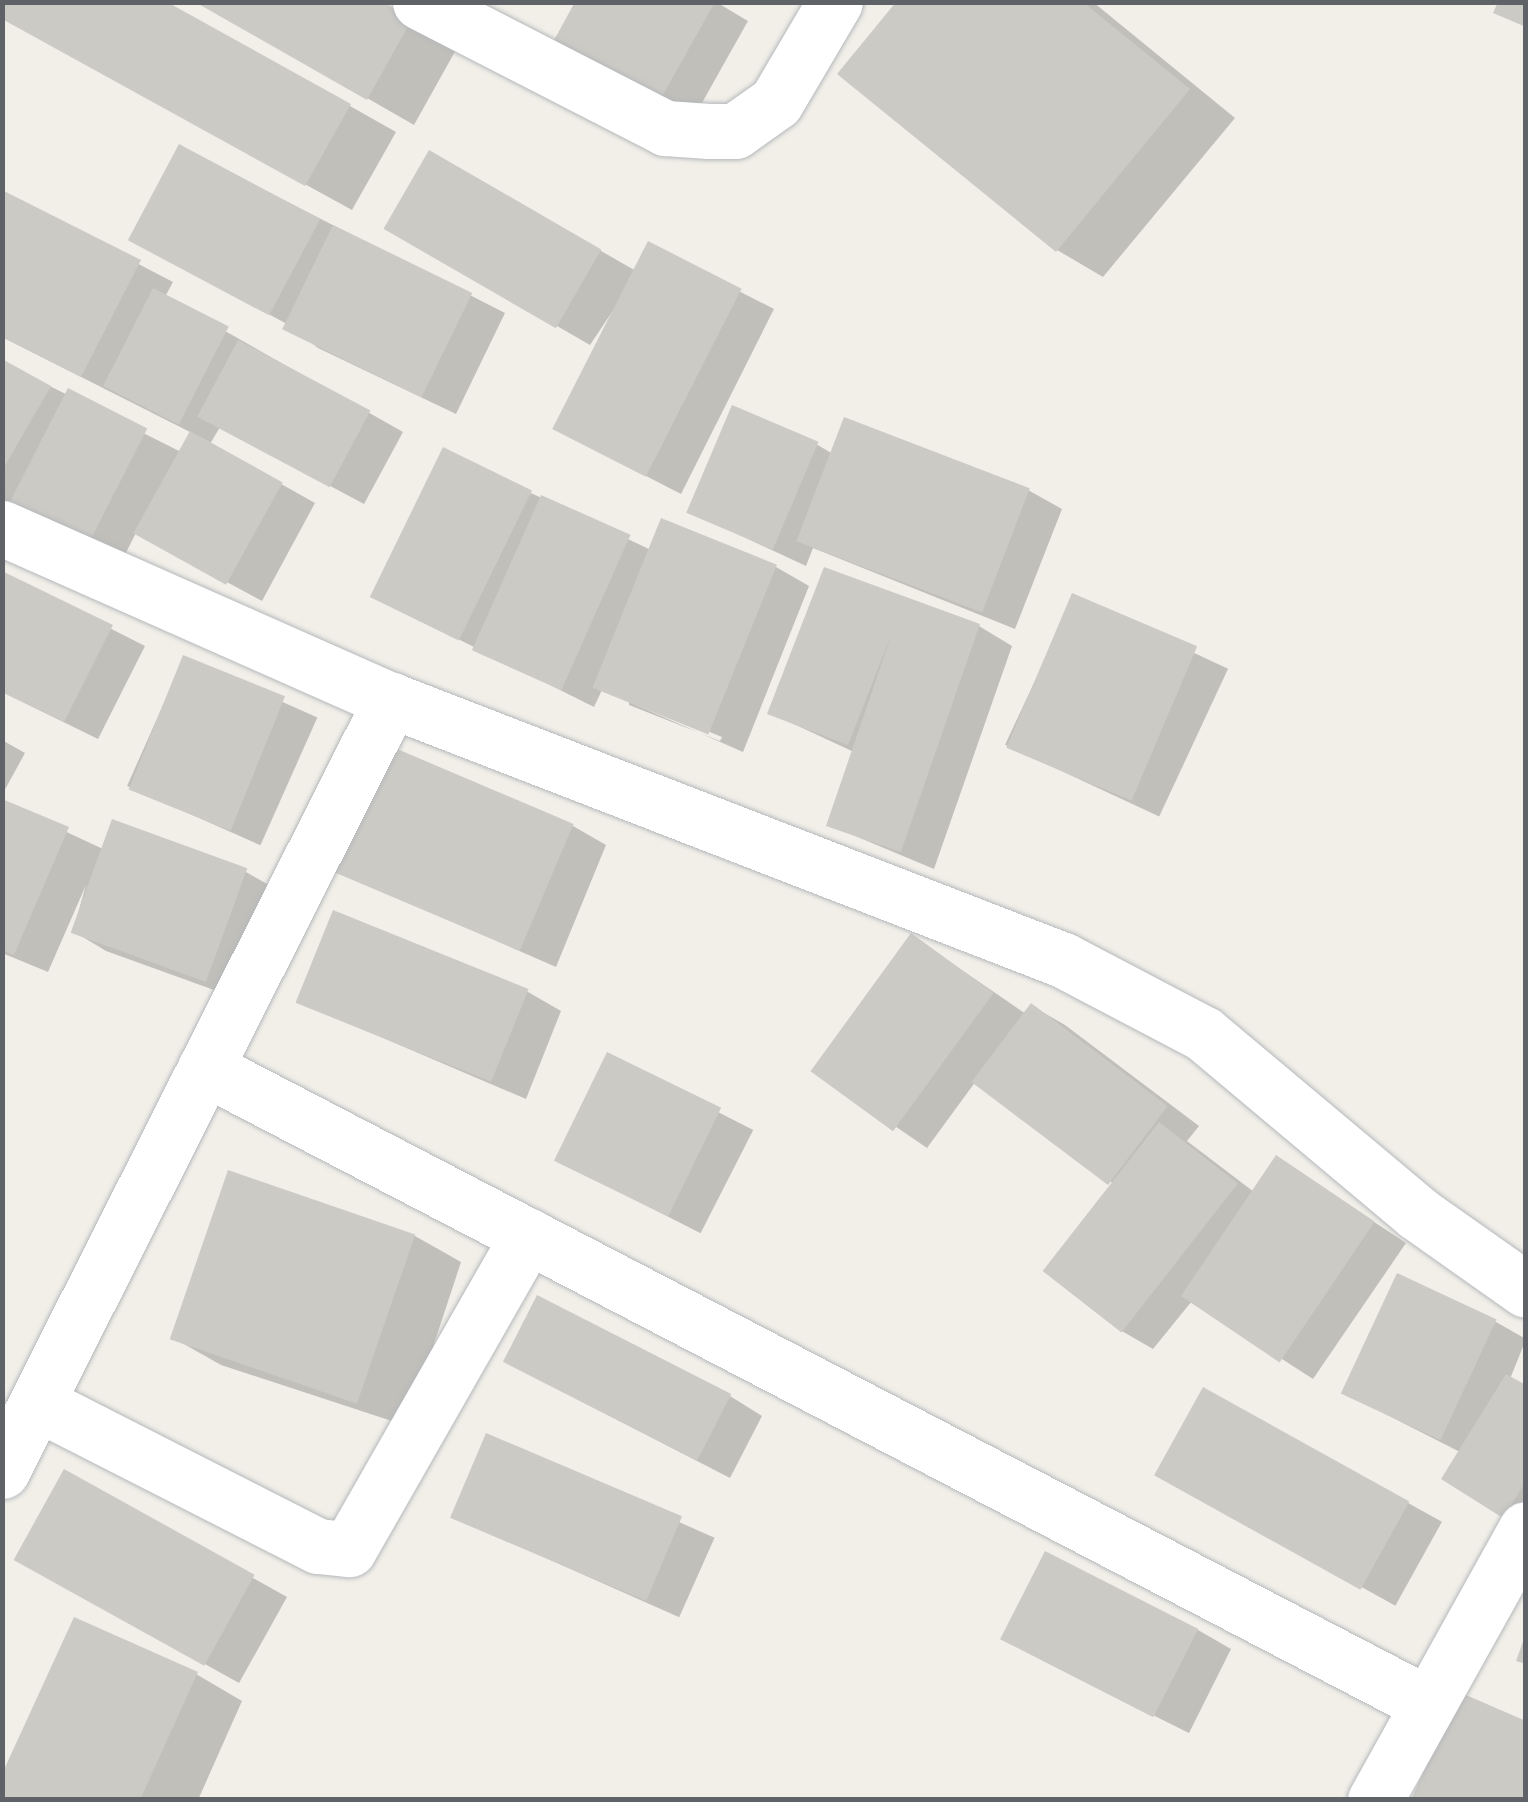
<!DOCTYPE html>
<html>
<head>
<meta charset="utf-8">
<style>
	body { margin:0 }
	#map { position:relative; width:1528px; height:1802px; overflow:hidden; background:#f1efe8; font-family:Ubuntu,sans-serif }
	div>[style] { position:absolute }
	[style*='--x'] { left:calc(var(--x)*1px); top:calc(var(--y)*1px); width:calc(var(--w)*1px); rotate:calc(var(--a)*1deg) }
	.shadow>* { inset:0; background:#0003; transform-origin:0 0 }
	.building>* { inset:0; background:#cccac5; transform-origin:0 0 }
	.roads { filter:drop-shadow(0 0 2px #b5b8bc) drop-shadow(0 0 2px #b5b8bc) }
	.street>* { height:55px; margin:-27.5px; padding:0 27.5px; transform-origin:27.5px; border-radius:27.5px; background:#fff }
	span { translate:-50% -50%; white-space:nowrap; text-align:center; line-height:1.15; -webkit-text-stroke:8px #fff; paint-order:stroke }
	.frame { position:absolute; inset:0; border:5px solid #5f6368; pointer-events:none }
</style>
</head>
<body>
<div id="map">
	<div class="shadow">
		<div style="clip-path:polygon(200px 2px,378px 2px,457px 48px,414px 125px)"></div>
		<div style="clip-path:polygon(578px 2px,716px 2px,748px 21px,689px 126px)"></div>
		<div style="clip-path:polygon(899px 2px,1093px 2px,1235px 118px,1103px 277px,1057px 250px)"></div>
		<div style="clip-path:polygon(2px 18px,350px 106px,396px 132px,352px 210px)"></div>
		<div style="clip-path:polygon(180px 147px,505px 313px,456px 414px,318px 348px,287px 324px,164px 258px)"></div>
		<div style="clip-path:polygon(430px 153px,636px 271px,649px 245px,774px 309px,681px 494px,590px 447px,624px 294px,590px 345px,387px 228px)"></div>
		<div style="clip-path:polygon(2px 193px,173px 282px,165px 297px,403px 432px,364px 504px,220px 427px,210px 444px,315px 503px,262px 601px,136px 533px,115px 574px,2px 506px,2px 362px,181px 452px,192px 433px,2px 337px)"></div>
		<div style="clip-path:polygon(816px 444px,833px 454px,1028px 490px,1062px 509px,1015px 629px,813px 548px,806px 566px,690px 512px)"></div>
		<div style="clip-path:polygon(evenodd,531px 493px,651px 550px,776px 567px,809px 586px,743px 752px,602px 690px,594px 707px,372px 596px,531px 493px,629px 699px,722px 737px,720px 741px,629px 705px,629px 699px)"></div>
		<div style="clip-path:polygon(2px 567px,5px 575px,145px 646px,98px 739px,2px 692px)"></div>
		<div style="clip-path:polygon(825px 570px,979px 626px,1012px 646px,934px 869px,829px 825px,854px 752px,770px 713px)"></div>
		<div style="left:1074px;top:597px;width:170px;height:163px;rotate:25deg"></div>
		<div style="left:184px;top:658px;width:146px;height:140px;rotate:24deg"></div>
		<div style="clip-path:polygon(2px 740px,25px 753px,2px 795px)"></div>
		<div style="clip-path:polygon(2px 802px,103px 849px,246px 872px,279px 891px,239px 999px,106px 951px,73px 931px,86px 885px,48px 972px,2px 953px)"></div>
		<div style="clip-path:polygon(573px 826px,606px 845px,556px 967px,333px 869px)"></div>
		<div style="clip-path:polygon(912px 936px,1026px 1014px,1032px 1006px,1065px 1025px,1199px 1126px,1187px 1141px,1254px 1192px,1277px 1158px,1406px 1243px,1313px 1379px,1192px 1301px,1153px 1349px,1120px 1330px,1114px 1184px,976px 1081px,927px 1148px,813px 1070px)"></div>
		<div style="clip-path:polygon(528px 992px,561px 1011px,526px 1099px,299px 1002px)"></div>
		<div style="left:608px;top:1056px;width:163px;height:116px;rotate:27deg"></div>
		<div style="clip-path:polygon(230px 1173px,415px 1236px,461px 1262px,407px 1426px,221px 1365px,175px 1339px)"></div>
		<div style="clip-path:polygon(1496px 1322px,1526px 1339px,1510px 1379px,1526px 1388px,1526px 1528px,1460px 1452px,1342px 1392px)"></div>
		<div style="clip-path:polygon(538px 1379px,730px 1396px,762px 1416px,730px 1478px)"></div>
		<div style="left:1204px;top:1390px;width:272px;height:96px;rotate:29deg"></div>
		<div style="left:488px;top:1437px;width:248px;height:87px;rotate:24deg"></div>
		<div style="clip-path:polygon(65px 1473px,287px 1597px,239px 1683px,50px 1578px)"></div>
		<div style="clip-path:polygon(1198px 1630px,1231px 1649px,1189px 1733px,1038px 1658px)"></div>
		<div style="clip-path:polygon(196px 1674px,242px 1701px,198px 1800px,2px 1800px)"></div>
	</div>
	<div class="building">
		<div style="clip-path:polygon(2px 2px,167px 2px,351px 104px,305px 186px,2px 19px)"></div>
		<div style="clip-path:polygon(195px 2px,383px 2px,412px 19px,367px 100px)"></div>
		<div style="clip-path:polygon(575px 2px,715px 2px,655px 109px,548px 51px)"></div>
		<div style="clip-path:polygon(896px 2px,1083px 2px,1190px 89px,1056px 252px,837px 74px)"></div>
		<div style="clip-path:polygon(1498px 2px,1526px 2px,1526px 27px,1493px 13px)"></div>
		<div style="left:179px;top:144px;width:160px;height:109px;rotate:28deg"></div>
		<div style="left:429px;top:150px;width:199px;height:91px;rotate:30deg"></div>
		<div style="clip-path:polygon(2px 190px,141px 260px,81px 377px,2px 337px)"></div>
		<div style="left:333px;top:225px;width:155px;height:116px;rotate:26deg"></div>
		<div style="left:648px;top:241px;width:105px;height:211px;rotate:27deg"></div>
		<div style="left:153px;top:288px;width:85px;height:110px;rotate:27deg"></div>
		<div style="left:238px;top:340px;width:150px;height:87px;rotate:28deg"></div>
		<div style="clip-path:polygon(2px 359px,51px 386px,2px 471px)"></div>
		<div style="left:68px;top:388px;width:89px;height:145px;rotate:27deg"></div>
		<div style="left:732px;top:405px;width:94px;height:117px;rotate:23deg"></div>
		<div style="left:844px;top:417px;width:199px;height:133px;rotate:21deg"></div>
		<div style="left:190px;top:431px;width:106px;height:117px;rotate:29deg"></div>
		<div style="left:443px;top:447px;width:99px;height:167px;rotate:26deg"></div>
		<div style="left:541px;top:495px;width:98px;height:170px;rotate:24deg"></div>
		<div style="left:661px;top:518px;width:125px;height:183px;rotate:22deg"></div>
		<div style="clip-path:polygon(824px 567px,980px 624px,901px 852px,826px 826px,892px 633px,848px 745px,767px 714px)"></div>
		<div style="clip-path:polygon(2px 571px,113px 625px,64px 722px,2px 692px)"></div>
		<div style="left:1072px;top:593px;width:136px;height:168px;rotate:23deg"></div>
		<div style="left:183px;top:655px;width:110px;height:145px;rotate:22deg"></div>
		<div style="left:383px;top:743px;width:207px;height:138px;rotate:23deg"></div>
		<div style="clip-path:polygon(2px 799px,69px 827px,14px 955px,2px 950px)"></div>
		<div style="left:112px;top:819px;width:144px;height:121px;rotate:20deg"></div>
		<div style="left:333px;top:910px;width:211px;height:100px;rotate:22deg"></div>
		<div style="left:911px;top:933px;width:102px;height:171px;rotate:36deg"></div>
		<div style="left:1031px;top:1003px;width:171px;height:99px;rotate:37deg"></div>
		<div style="left:607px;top:1052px;width:127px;height:121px;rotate:26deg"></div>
		<div style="left:1159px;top:1122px;width:100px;height:189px;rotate:38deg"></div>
		<div style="left:1276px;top:1155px;width:119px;height:170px;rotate:34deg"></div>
		<div style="left:228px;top:1170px;width:198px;height:179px;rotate:19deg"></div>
		<div style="left:1397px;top:1273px;width:110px;height:133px;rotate:25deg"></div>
		<div style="left:537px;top:1295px;width:218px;height:75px;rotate:27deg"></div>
		<div style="clip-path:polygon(1506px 1374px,1526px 1385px,1526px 1481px,1503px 1518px,1441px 1479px)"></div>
		<div style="left:1203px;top:1387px;width:236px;height:101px;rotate:29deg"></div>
		<div style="left:486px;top:1433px;width:213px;height:92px;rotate:23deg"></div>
		<div style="left:64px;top:1469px;width:218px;height:104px;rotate:29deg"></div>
		<div style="left:1045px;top:1551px;width:172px;height:99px;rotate:27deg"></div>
		<div style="clip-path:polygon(74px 1617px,198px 1672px,140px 1800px,2px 1800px,2px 1774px)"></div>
		<div style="clip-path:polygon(1525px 1636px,1526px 1636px,1526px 1664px,1516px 1661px)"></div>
		<div style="clip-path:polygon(1459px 1692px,1526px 1721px,1526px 1800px,1411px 1800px)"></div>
	</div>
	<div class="roads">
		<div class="street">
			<div style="--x:420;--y:2;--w:276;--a:27.2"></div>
			<div style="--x:665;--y:128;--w:44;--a:3.9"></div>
			<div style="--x:709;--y:131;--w:26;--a:0"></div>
			<div style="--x:735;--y:131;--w:50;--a:-35.3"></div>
			<div style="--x:776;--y:102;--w:116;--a:-59.5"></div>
			<div style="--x:2;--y:528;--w:425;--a:23.9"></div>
			<div style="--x:391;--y:700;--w:721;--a:21.15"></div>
			<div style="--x:1063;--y:960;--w:159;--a:27.7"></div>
			<div style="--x:1204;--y:1034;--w:278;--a:40"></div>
			<div style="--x:1417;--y:1213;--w:133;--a:35.2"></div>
			<div style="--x:205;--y:1068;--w:1378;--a:27.48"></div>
			<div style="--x:37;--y:1403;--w:315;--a:27"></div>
			<div style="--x:318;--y:1546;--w:31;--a:6"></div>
			<div style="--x:349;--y:1549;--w:361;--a:-60.3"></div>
			<div style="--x:2;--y:1471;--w:864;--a:-63.23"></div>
			<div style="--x:1375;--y:1800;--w:310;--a:-60.9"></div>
		</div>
	</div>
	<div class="frame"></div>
</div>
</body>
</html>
